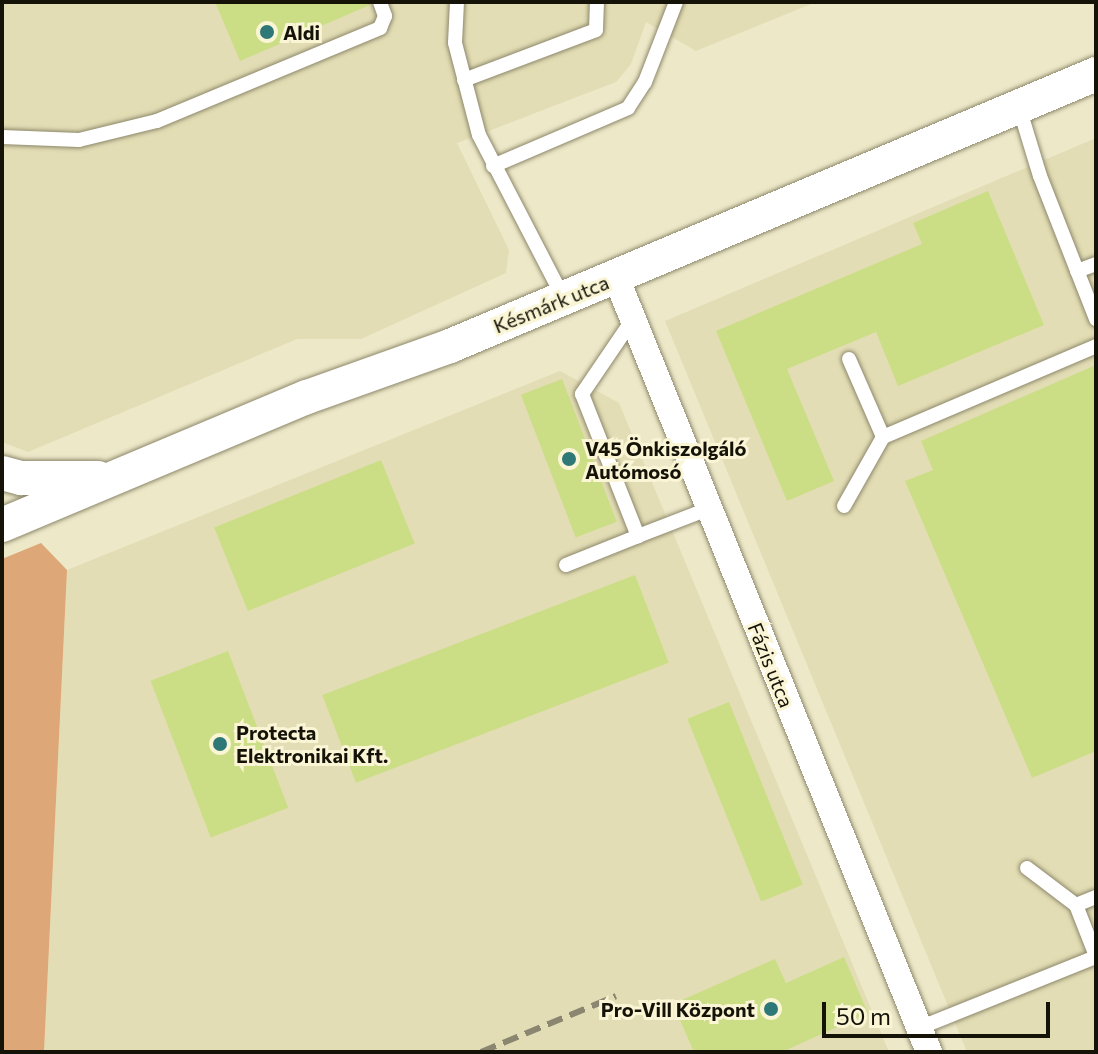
<!DOCTYPE html>
<html>
<head>
<meta charset="utf-8">
<style>
	body { margin:0 }
	#map { position:relative; width:1098px; height:1054px; overflow:hidden; background:#ede8c8; font-family:Commissioner,sans-serif }
	div>[style] { position:absolute }
	[style*='--x'] { left:calc(var(--x)*1px); top:calc(var(--y)*1px); width:calc(var(--w)*1px); rotate:calc(var(--a)*1deg) }
	.built>* { inset:0; background:#e3ddb5 }
	.green>* { inset:0; background:#dea777 }
	.building>* { inset:0; background:#cbde86; transform-origin:0 0 }
	.roads { filter:drop-shadow(0 0 2px #8d886b) drop-shadow(0 0 2px #8d886b) }
	.service>* { height:14px; margin:-7px; padding:0 7px; transform-origin:7px; border-radius:7px; background:#fff }
	.minor>* { height:26px; margin:-13px; padding:0 13px; transform-origin:13px; border-radius:13px; background:#fff }
	.tertiary>* { height:34px; margin:-17px; padding:0 17px; transform-origin:17px; border-radius:17px; background:#fff }
	.rail>* { height:6px; margin-top:-3px; transform-origin:0; background:repeating-linear-gradient(90deg,#8a8670 0 16px,transparent 0 24px) }
	.dots>* { width:22px; height:22px; translate:-50% -50%; box-sizing:border-box; border:4px solid #faf5d5; border-radius:50% }
	span { translate:-50% -50%; white-space:nowrap; text-align:center; line-height:1.15; -webkit-text-stroke:6px #faf5d5; paint-order:stroke }
	.poi-label { font-size:20px; color:#151308; font-weight:700 }
	.left { translate:0 -50%; text-align:left }
	.right { translate:-100% -50%; text-align:right }
	.street-label { font-size:20px; color:#151308 }
	.frame { position:absolute; inset:0; border:4px solid #151308; pointer-events:none }
	.scale { position:absolute; left:822px; top:1002px; width:228px; height:36px; box-sizing:border-box; border:4px solid #151308; border-top:0; padding-left:10px; font-size:24px; line-height:28px; white-space:nowrap; color:#151308; -webkit-text-stroke:6px #faf5d5; paint-order:stroke }
</style>
</head>
<body>
<div id="map">
	<div class="built">
		<div style="clip-path:polygon(2px 2px,816px 2px,696px 51px,646px 22px,631px 64px,616px 82px,457px 143px,509px 250px,506px 273px,361px 339px,297px 339px,28px 452px,2px 442px)"></div>
		<div style="clip-path:polygon(1096px 138px,1096px 1052px,967px 1052px,665px 321px)"></div>
		<div style="clip-path:polygon(560px 371px,619px 403px,889px 1052px,44px 1052px,67px 570px)"></div>
	</div>
	<div class="green">
		<div style="clip-path:polygon(41px 543px,67px 570px,44px 1052px,2px 1052px,2px 559px)"></div>
	</div>
	<div class="building">
		<div style="clip-path:polygon(215px 2px,370px 2px,370px 5px,240px 61px)"></div>
		<div style="clip-path:polygon(988px 191px,1044px 325px,898px 386px,876px 332px,787px 369px,834px 481px,787px 501px,716px 331px,922px 244px,913px 223px)"></div>
		<div style="clip-path:polygon(1096px 365px,1096px 751px,1032px 778px,905px 481px,933px 470px,921px 441px)"></div>
		<div style="left:562px;top:379px;width:153px;height:44px;rotate:69deg"></div>
		<div style="left:381px;top:460px;width:90px;height:180px;rotate:68deg"></div>
		<div style="left:635px;top:575px;width:94px;height:335px;rotate:69deg"></div>
		<div style="left:228px;top:651px;width:168px;height:83px;rotate:69deg"></div>
		<div style="left:729px;top:702px;width:197px;height:45px;rotate:68deg"></div>
		<div style="clip-path:polygon(844px 957px,868px 1013px,782px 1052px,694px 1052px,673px 1004px,775px 959px,786px 983px)"></div>
	</div>
	<div class="roads">
		<div class="service">
			<div style="--x:457;--y:2;--w:41;--a:92.8"></div>
			<div style="--x:455;--y:43;--w:95;--a:75.4"></div>
			<div style="--x:479;--y:135;--w:182;--a:62.6"></div>
			<div style="--x:464;--y:80;--w:141;--a:-20.7"></div>
			<div style="--x:596;--y:30;--w:28;--a:-88"></div>
			<div style="--x:1019;--y:107;--w:72;--a:73.1"></div>
			<div style="--x:1040;--y:176;--w:154;--a:68.6"></div>
			<div style="--x:2;--y:137;--w:77;--a:2.2"></div>
			<div style="--x:79;--y:140;--w:80;--a:-13.7"></div>
			<div style="--x:157;--y:121;--w:242;--a:-22.6"></div>
			<div style="--x:380;--y:28;--w:13;--a:-67"></div>
			<div style="--x:385;--y:16;--w:15;--a:-110"></div>
			<div style="--x:493;--y:166;--w:147;--a:-23.2"></div>
			<div style="--x:628;--y:108;--w:31;--a:-57"></div>
			<div style="--x:645;--y:82;--w:86;--a:-68.8"></div>
			<div style="--x:1077;--y:271;--w:20;--a:-20"></div>
			<div style="--x:633;--y:319;--w:91;--a:124.2"></div>
			<div style="--x:582;--y:394;--w:153;--a:68.5"></div>
			<div style="--x:638;--y:536;--w:75;--a:-21.1"></div>
			<div style="--x:849;--y:359;--w:85;--a:66.4"></div>
			<div style="--x:844;--y:506;--w:79;--a:-60.5"></div>
			<div style="--x:883;--y:437;--w:232;--a:-23.1"></div>
			<div style="--x:566;--y:565;--w:78;--a:-21.9"></div>
			<div style="--x:1027;--y:868;--w:61;--a:37.1"></div>
			<div style="--x:1076;--y:905;--w:55;--a:68.6"></div>
			<div style="--x:1076;--y:905;--w:22;--a:-22"></div>
			<div style="--x:919;--y:1028;--w:191;--a:-21.9"></div>
		</div>
		<div class="minor">
			<div style="--x:616;--y:277;--w:836;--a:68.01"></div>
		</div>
		<div class="tertiary">
			<div style="--x:2;--y:473;--w:20;--a:15"></div>
			<div style="--x:21;--y:478;--w:77;--a:0"></div>
			<div style="--x:2;--y:525;--w:331;--a:-22.8"></div>
			<div style="--x:307;--y:397;--w:152;--a:-19.6"></div>
			<div style="--x:450;--y:346;--w:701;--a:-22.83"></div>
		</div>
	</div>
	<div class="rail">
		<div style="--x:481;--y:1052;--w:146;--a:-22.5"></div>
	</div>
	<div class="dots">
		<div style="left:267px;top:32px;background:#2e7877"></div>
		<div style="left:569px;top:459px;background:#2e7877"></div>
		<div style="left:220px;top:744px;background:#2e7877"></div>
		<div style="left:771px;top:1009px;background:#2e7877"></div>
	</div>
	<div class="poi-label">
		<span class="left" style="left:283px;top:32px">Aldi</span>
		<span class="left" style="left:585px;top:460px">V45 Önkiszolgáló<br>Autómosó</span>
		<span class="left" style="left:236px;top:744px">Protecta<br>Elektronikai Kft.</span>
		<span class="right" style="left:755px;top:1009px">Pro-Vill Központ</span>
	</div>
	<div class="street-label">
		<span style="left:551px;top:304px;rotate:-22deg">Késmárk utca</span>
		<span style="left:771px;top:665px;rotate:68deg">Fázis utca</span>
	</div>
	<div class="frame"></div>
	<div class="scale">50 m</div>
</div>
</body>
</html>
